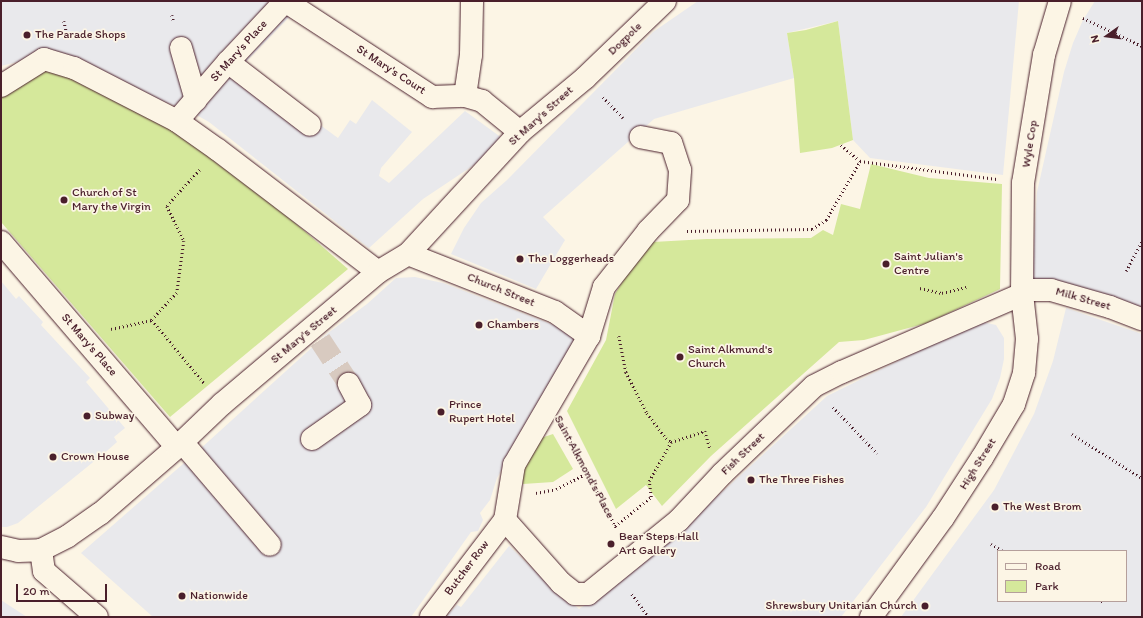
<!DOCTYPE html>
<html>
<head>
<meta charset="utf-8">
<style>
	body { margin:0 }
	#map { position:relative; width:1143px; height:618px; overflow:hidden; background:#fcf5e5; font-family:Itim,sans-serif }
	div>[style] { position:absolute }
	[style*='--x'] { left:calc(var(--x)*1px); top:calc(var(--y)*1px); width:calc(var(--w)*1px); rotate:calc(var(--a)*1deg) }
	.built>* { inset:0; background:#e9e9ec }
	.green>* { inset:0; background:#d5e89b }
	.minor-tunnel>* { height:22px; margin-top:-11px; transform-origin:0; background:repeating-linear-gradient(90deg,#d8cac0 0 22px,transparent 0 33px) }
	.path>* { height:2.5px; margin-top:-1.25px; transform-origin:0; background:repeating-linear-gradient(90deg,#4a1f2b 0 1px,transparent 0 4px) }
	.roads { filter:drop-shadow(0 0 1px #4a1f2b) drop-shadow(0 0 1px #4a1f2b) }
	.minor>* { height:22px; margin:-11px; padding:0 11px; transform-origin:11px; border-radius:11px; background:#fcf5e5 }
	.dots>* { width:11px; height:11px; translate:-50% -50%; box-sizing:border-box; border:2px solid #fcf5e5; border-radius:50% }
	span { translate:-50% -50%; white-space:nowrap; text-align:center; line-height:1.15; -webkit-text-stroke:3.5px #fcf5e5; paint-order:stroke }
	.poi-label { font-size:12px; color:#4a1f2b }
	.left { translate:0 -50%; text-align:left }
	.right { translate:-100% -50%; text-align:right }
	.street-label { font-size:12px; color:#4a1f2b }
	.frame { position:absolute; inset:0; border:2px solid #4a1f2b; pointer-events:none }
	.legend { position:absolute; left:997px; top:550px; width:130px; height:52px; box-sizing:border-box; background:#fcf5e5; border:1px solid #b59f9b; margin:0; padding:5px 7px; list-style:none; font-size:12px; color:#4a1f2b }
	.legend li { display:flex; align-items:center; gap:8px; height:20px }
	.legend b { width:20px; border:1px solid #b59f9b }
	.north { position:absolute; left:1087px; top:16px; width:40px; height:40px; -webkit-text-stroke:3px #fcf5e5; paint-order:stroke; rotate:256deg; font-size:11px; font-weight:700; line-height:16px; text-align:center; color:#4a1f2b }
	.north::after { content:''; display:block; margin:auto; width:14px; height:18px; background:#4a1f2b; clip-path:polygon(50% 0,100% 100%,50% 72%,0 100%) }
	.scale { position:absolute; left:16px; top:584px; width:91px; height:18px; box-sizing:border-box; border:2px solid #4a1f2b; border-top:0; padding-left:5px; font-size:12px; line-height:14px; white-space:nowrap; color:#4a1f2b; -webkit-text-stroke:3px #fcf5e5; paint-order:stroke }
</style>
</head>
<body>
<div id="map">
	<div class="built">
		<div style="clip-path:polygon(1px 1px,305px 1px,241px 67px,338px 138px,350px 120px,356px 124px,372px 100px,412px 132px,381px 168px,379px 176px,389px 183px,465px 111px,502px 138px,474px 165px,423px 199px,369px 248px,209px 122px,193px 113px,46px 55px,1px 66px)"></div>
		<div style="clip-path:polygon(698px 1px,1019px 1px,1003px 175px,870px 158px,853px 140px,838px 21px,787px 33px,794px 78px,654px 119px,543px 217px,565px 240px,536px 289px,451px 254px,464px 228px,481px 203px,507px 180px,653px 32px)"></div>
		<div style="clip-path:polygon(1095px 1px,1142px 1px,1142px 307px,1032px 282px,1037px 192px,1064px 72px,1073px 43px,1083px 20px)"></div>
		<div style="clip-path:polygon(415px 277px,443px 283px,580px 335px,497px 478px,490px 500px,480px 513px,483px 520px,478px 531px,471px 532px,411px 617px,153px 617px,81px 553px,199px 450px,328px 333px,367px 304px,396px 278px)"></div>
		<div style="clip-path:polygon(1px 281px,16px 299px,19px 296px,43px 322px,41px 325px,90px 378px,86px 382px,125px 428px,114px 437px,117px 442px,108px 450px,18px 523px,7px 527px,1px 527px)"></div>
		<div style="clip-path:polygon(evenodd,1066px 308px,1142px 334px,1142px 617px,901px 617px,994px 490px,1034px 414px,1053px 361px,1066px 308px,998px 551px,1126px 551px,1126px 601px,998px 601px,998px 551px)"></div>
		<div style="clip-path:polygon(982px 322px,996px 325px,1004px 338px,1004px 359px,1000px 378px,992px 399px,926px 507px,841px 617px,446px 617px,457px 605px,461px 607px,509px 546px,552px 587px,579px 609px,616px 585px,731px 484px,827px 396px,957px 332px)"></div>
		<div style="clip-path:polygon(1px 600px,10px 606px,27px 617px,1px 617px)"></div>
	</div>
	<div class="green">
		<div style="clip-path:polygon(838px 21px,853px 140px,832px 148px,800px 153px,794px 78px,787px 33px,806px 30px)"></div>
		<div style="clip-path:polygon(44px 65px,173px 126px,214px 152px,348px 269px,170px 417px,1px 222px,1px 90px)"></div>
		<div style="clip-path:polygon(871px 164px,929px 178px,1002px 184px,1000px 289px,927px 323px,864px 340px,839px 342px,711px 456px,662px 506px,646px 485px,616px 509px,567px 411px,606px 340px,615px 294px,636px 259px,653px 242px,707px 239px,811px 238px,823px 230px,833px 235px,841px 204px,860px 209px)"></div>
		<div style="clip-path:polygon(553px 434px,573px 469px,553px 482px,523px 484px,521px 469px,538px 439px)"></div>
	</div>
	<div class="minor-tunnel">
		<div style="--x:320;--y:340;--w:53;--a:56.6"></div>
	</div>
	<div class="path">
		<div style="--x:172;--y:15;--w:7;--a:74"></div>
		<div style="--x:1083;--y:18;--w:65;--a:25.4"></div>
		<div style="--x:64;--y:21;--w:17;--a:77"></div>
		<div style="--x:603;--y:97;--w:29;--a:46"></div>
		<div style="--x:841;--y:145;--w:25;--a:40"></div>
		<div style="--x:200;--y:170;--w:49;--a:132.5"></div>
		<div style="--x:167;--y:206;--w:39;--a:64"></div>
		<div style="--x:184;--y:241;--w:52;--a:97.7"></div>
		<div style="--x:177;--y:293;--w:37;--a:133"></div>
		<div style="--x:152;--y:320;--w:83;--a:50.4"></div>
		<div style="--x:687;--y:231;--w:125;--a:-0.9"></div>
		<div style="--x:812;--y:229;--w:17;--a:-33"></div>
		<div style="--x:826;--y:220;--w:68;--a:-60"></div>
		<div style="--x:860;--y:161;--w:138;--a:7.5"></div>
		<div style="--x:1126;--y:271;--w:34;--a:-62"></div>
		<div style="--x:920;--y:288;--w:23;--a:13"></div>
		<div style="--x:942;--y:293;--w:25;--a:-14"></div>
		<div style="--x:111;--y:329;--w:42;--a:-12.4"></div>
		<div style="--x:619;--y:336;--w:37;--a:79"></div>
		<div style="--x:626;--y:372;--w:46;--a:62.9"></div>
		<div style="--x:647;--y:413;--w:31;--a:53"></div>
		<div style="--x:666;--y:438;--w:6;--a:39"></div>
		<div style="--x:671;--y:442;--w:36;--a:-18"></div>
		<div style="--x:705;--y:431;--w:19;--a:74"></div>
		<div style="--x:833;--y:407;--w:64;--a:46.3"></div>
		<div style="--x:565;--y:431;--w:111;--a:62"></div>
		<div style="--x:1072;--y:434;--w:83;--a:32.2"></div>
		<div style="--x:536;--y:493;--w:20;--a:-11"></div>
		<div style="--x:556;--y:489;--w:35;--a:-27"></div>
		<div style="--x:615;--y:526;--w:46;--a:-38.9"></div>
		<div style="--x:651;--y:497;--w:16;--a:-97"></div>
		<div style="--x:649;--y:481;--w:45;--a:-60.6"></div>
		<div style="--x:991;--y:544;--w:14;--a:30"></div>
		<div style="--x:632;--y:594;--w:29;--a:54"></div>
		<div style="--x:1101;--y:601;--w:3;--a:18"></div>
	</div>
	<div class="roads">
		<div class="minor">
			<div style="--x:285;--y:1;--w:176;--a:33.1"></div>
			<div style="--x:432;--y:97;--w:33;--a:-2"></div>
			<div style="--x:465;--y:96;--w:18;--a:16"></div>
			<div style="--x:482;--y:101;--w:49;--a:39.2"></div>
			<div style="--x:181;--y:48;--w:54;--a:73.9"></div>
			<div style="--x:228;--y:62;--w:103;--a:37.5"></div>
			<div style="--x:1;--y:86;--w:51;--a:-32.1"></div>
			<div style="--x:44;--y:59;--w:31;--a:17"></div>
			<div style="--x:74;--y:68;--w:116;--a:27.2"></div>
			<div style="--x:177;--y:121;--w:50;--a:35.3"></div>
			<div style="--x:218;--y:150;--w:201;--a:37.3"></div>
			<div style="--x:465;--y:96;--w:41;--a:-81.7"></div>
			<div style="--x:471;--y:55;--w:54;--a:-88.9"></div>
			<div style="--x:177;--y:121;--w:78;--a:-49.2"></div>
			<div style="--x:228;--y:62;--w:83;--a:-46.9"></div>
			<div style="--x:1;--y:242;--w:270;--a:49.4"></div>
			<div style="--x:408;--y:254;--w:158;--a:21.5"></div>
			<div style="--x:555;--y:312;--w:42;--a:35.2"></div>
			<div style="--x:1022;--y:290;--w:29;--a:0"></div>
			<div style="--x:1051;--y:290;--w:61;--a:16.1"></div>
			<div style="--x:1110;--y:307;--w:34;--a:21"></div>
			<div style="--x:312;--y:439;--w:59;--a:-35.3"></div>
			<div style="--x:360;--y:405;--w:24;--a:-118"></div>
			<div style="--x:182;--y:442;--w:135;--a:49.5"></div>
			<div style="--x:505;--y:520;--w:84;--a:48.4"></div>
			<div style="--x:561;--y:583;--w:18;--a:38"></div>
			<div style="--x:575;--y:594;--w:13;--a:0"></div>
			<div style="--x:588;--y:594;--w:117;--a:-39.1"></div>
			<div style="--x:679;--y:520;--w:63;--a:-46.9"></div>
			<div style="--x:722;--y:474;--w:127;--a:-43.7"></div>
			<div style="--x:814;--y:386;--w:31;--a:-27"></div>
			<div style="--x:842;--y:372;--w:196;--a:-23.4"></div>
			<div style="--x:1;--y:547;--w:17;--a:13"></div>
			<div style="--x:18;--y:551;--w:23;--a:-2"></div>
			<div style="--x:41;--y:550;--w:30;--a:-27"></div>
			<div style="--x:68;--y:536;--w:39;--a:-35"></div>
			<div style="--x:100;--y:514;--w:102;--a:-41"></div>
			<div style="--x:177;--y:447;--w:62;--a:-43.7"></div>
			<div style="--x:222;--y:404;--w:204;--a:-40.2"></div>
			<div style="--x:378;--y:272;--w:35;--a:-31"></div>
			<div style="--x:408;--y:254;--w:166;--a:-47.4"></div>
			<div style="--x:520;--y:132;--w:85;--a:-39.7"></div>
			<div style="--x:585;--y:78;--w:111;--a:-43.9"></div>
			<div style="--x:41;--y:550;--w:21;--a:82"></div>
			<div style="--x:44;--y:571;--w:70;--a:41"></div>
			<div style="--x:431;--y:617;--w:122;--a:-52.7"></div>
			<div style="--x:505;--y:520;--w:56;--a:-80.7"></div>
			<div style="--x:514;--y:465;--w:149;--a:-59.8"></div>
			<div style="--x:589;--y:336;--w:51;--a:-73"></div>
			<div style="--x:604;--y:287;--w:71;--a:-51.8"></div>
			<div style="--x:648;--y:231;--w:43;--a:-45.9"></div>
			<div style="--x:678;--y:200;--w:30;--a:-86"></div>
			<div style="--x:680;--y:170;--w:28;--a:-108"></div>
			<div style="--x:671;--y:143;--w:31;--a:-169"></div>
			<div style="--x:871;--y:617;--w:122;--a:-54"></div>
			<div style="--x:943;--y:518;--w:72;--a:-57"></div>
			<div style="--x:982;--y:458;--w:63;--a:-59.3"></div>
			<div style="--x:1014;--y:404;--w:33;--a:-72"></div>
			<div style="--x:1024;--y:373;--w:34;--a:-85"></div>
			<div style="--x:1027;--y:339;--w:45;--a:-96.3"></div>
			<div style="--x:1022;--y:294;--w:111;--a:-89.5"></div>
			<div style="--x:1023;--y:183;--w:130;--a:-80.7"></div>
			<div style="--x:1044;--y:55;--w:56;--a:-73.5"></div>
		</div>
	</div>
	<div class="dots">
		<div style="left:27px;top:35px;background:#4a1f2b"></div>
		<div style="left:64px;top:200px;background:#4a1f2b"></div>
		<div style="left:520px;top:259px;background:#4a1f2b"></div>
		<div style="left:886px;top:264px;background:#4a1f2b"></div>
		<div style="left:479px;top:325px;background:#4a1f2b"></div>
		<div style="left:680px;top:357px;background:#4a1f2b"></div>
		<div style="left:441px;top:412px;background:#4a1f2b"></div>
		<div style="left:87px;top:416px;background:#4a1f2b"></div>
		<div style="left:53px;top:457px;background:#4a1f2b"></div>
		<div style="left:751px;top:480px;background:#4a1f2b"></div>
		<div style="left:995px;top:507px;background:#4a1f2b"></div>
		<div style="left:611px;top:544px;background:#4a1f2b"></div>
		<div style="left:182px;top:596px;background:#4a1f2b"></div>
		<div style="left:925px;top:606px;background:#4a1f2b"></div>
	</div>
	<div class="poi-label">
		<span class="left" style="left:35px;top:35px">The Parade Shops</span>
		<span class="left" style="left:72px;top:200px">Church of St<br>Mary the Virgin</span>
		<span class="left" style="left:894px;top:264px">Saint Julian's<br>Centre</span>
		<span class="left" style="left:528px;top:259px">The Loggerheads</span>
		<span class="left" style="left:487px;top:325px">Chambers</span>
		<span class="left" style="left:688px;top:357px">Saint Alkmund's<br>Church</span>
		<span class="left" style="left:449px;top:412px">Prince<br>Rupert Hotel</span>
		<span class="left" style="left:95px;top:416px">Subway</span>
		<span class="left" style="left:61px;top:457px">Crown House</span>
		<span class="left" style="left:759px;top:480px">The Three Fishes</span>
		<span class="left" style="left:1003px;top:507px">The West Brom</span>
		<span class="left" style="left:619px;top:544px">Bear Steps Hall<br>Art Gallery</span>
		<span class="left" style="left:190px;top:596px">Nationwide</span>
		<span class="right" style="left:917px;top:606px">Shrewsbury Unitarian Church</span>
	</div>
	<div class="street-label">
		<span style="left:625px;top:39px;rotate:-44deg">Dogpole</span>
		<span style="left:239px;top:51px;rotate:-48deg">St Mary's Place</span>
		<span style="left:391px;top:70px;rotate:33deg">St Mary's Court</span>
		<span style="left:541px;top:116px;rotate:-42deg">St Mary's Street</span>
		<span style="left:1030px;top:144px;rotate:-81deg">Wyle Cop</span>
		<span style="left:501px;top:290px;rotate:22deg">Church Street</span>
		<span style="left:1083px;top:299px;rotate:16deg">Milk Street</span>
		<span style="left:304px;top:335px;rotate:-40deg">St Mary's Street</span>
		<span style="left:89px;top:345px;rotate:49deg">St Mary's Place</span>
		<span style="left:743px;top:454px;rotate:-44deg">Fish Street</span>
		<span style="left:978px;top:464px;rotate:-58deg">High Street</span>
		<span style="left:584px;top:467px;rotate:62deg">Saint Alkmond's Place</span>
		<span style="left:467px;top:568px;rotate:-53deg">Butcher Row</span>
	</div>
	<div class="frame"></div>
	<ul class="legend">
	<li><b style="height:5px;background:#fcf5e5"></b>Road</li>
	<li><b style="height:11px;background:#d5e89b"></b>Park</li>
	</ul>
	<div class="north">N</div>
	<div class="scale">20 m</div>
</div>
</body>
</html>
